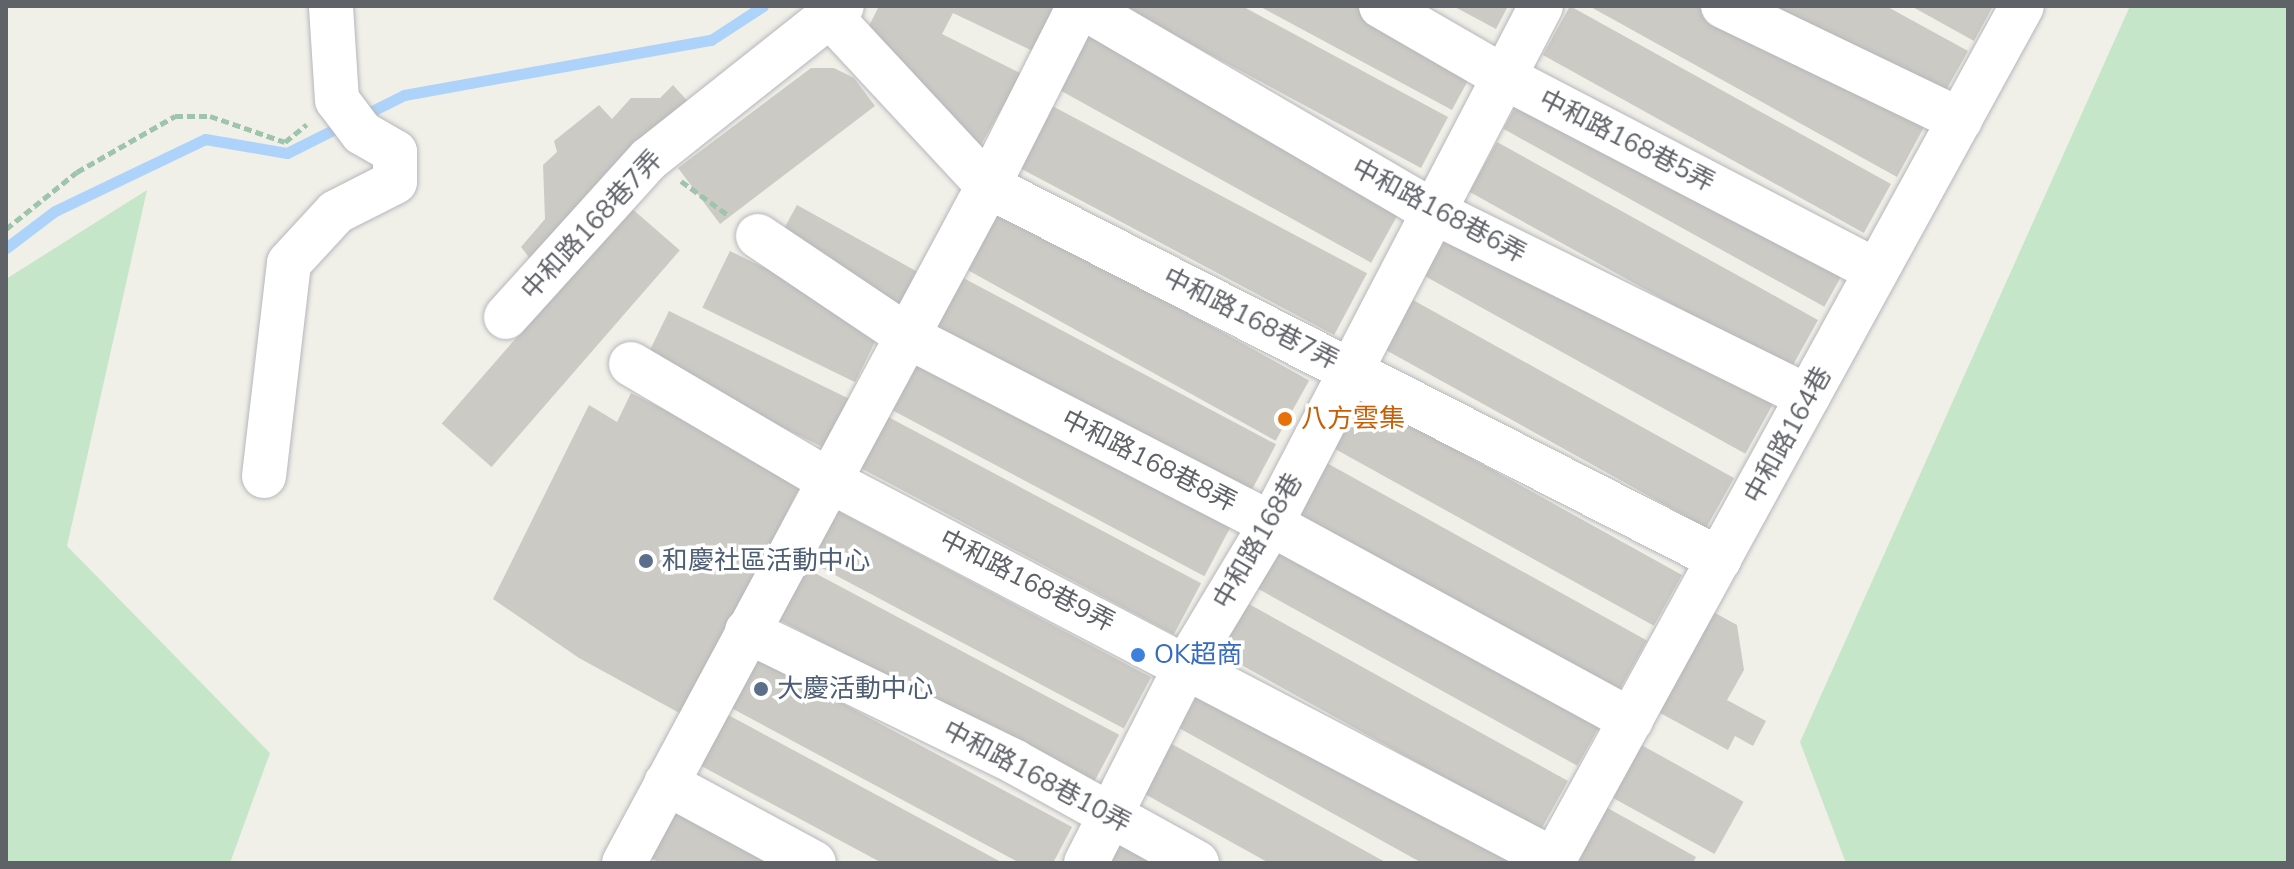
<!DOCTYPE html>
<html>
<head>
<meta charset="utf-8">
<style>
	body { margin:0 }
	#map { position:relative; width:2294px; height:869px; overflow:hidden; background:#f0efe8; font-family:"Nunito Sans","Noto Sans TC",sans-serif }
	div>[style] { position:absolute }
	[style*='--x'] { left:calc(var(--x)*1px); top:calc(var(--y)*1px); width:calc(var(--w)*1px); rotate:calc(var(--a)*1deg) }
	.green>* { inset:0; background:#c6e6c9 }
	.stream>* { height:11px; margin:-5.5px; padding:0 5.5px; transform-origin:5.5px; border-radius:5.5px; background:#aed3fa }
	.building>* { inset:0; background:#cccac4; transform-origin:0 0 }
	.path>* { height:5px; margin-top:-2.5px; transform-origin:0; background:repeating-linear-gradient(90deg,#9ec4ac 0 8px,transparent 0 12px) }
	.roads { filter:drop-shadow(0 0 2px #b5b7bb) drop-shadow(0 0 2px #b5b7bb) }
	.minor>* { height:44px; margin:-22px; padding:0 22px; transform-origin:22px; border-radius:22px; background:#fff }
	.dots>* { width:22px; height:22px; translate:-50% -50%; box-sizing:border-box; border:4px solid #fff; border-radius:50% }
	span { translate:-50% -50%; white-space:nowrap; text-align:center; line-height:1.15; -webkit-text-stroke:7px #fff; paint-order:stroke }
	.street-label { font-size:26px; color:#5f6267 }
	.food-label { font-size:26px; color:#c56008 }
	.left { translate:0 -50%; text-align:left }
	.service-label { font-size:26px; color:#4e5e75 }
	.shop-label { font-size:26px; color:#366cbe }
	.frame { position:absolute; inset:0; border:8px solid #5f6267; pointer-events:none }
</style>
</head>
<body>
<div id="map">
	<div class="green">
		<div style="clip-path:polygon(2130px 6px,2288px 6px,2288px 863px,1846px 863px,1800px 742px)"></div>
		<div style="clip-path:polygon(147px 190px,67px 546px,270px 753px,230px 863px,6px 863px,6px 279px)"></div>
	</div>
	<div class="stream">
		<div style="--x:360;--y:117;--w:49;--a:-26.6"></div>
		<div style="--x:404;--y:95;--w:312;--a:-10.2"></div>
		<div style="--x:711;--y:40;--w:62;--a:-33.2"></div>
		<div style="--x:6;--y:248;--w:61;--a:-37.1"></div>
		<div style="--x:55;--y:211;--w:166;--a:-25.6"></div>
		<div style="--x:205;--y:139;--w:83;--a:9.7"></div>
		<div style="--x:287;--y:153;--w:65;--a:-26.6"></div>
	</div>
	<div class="building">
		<div style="clip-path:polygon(879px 6px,1047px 6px,1057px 11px,1037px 53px,953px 13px,942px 34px,1022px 74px,980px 146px,866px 32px)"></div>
		<div style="clip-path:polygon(1120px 6px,1242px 6px,1448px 117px,1421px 168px)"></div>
		<div style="clip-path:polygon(1259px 6px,1379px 6px,1479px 60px,1452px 110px)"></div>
		<div style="clip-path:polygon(1453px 6px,1508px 6px,1496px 29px)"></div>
		<div style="left:1570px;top:6px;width:367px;height:56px;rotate:29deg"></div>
		<div style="clip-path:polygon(1589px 6px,1707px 6px,1924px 127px,1897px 177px)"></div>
		<div style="clip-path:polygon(1768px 6px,1886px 6px,1968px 51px,1940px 101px)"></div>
		<div style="clip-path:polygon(1911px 6px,1993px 6px,1974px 41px)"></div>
		<div style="left:1085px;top:24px;width:366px;height:70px;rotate:29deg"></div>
		<div style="clip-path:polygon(811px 68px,834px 68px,854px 78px,875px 106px,720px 224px,678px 168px)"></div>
		<div style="left:1531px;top:79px;width:367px;height:57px;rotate:29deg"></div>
		<div style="clip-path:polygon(673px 85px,692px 106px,531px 260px,521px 247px,545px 219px,543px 165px,557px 152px,554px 141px,599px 105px,612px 119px,631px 98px,660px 98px)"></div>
		<div style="left:1043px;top:101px;width:367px;height:70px;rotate:28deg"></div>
		<div style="left:1497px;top:142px;width:367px;height:57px;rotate:29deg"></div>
		<div style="left:989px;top:203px;width:366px;height:69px;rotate:29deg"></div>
		<div style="left:797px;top:205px;width:139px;height:53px;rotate:29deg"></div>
		<div style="left:630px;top:207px;width:66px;height:287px;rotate:41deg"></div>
		<div style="left:1452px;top:226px;width:367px;height:57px;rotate:29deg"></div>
		<div style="left:730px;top:251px;width:170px;height:63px;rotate:26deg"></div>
		<div style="left:952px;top:272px;width:367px;height:58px;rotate:28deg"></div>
		<div style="left:1413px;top:300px;width:367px;height:57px;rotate:29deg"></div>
		<div style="left:669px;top:311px;width:202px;height:55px;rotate:26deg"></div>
		<div style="left:908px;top:354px;width:366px;height:57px;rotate:28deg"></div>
		<div style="clip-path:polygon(631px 393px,804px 478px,782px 523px,796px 531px,694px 721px,579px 658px,493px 599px,589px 405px,617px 422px)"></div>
		<div style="left:1361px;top:397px;width:367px;height:58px;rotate:29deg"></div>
		<div style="left:877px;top:411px;width:367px;height:58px;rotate:28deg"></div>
		<div style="left:1325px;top:462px;width:368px;height:58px;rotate:29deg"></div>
		<div style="left:827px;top:505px;width:367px;height:58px;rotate:28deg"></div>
		<div style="left:1284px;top:538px;width:367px;height:57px;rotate:29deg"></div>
		<div style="left:796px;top:563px;width:366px;height:58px;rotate:28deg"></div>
		<div style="left:1247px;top:603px;width:367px;height:57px;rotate:29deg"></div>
		<div style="clip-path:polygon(1706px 608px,1737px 625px,1744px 670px,1727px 700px,1766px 721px,1753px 746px,1735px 736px,1728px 750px,1651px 708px)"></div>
		<div style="clip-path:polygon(749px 653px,1072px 827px,1053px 863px,1020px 863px,722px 703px)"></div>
		<div style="clip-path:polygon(1207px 678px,1523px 863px,1422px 863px,1179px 728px)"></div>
		<div style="clip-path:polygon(719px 710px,1003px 863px,882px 863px,692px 761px)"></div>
		<div style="left:1636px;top:742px;width:123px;height:60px;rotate:29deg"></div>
		<div style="clip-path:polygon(1170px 743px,1387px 863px,1269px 863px,1143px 793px)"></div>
		<div style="clip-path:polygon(670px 803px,781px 863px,660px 863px,643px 854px)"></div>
		<div style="clip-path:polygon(1602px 805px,1696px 857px,1693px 863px,1585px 863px,1574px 857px)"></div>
		<div style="clip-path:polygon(1119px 837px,1167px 863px,1105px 863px)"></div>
	</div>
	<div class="path">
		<div style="--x:681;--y:181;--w:58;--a:35.9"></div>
		<div style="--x:6;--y:229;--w:91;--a:-38.8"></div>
		<div style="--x:77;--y:172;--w:113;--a:-29.7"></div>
		<div style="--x:175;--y:116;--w:35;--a:0"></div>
		<div style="--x:210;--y:116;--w:79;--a:19.1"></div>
		<div style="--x:285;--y:142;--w:28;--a:-39"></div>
	</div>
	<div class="roads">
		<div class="minor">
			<div style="--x:1081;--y:6;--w:409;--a:30.3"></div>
			<div style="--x:1434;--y:212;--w:417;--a:26.3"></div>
			<div style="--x:1381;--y:6;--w:142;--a:30"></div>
			<div style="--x:1504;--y:77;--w:420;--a:27.5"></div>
			<div style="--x:1723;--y:6;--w:263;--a:25.7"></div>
			<div style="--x:830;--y:16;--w:232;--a:47.1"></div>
			<div style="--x:988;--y:186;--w:821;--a:27.03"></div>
			<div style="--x:758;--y:236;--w:179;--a:33.9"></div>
			<div style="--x:907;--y:336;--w:410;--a:27.3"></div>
			<div style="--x:1271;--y:524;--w:410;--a:28.6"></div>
			<div style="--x:506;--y:317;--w:213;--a:-47.9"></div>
			<div style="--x:649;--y:159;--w:246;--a:-38.4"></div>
			<div style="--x:631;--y:364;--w:229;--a:30.5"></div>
			<div style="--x:828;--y:480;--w:819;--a:27.63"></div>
			<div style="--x:264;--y:476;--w:214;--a:-83.3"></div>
			<div style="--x:289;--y:263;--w:69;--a:-47.3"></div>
			<div style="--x:336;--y:212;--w:66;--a:-27"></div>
			<div style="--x:395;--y:182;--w:30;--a:-90"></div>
			<div style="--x:395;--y:152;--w:38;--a:-150"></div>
			<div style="--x:362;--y:133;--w:41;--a:-127.1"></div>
			<div style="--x:337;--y:100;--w:94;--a:-93.7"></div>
			<div style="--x:747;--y:631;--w:298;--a:26"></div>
			<div style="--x:1015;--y:762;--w:208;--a:29"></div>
			<div style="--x:666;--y:783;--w:168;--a:28.4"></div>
			<div style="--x:624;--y:863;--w:769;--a:-61.73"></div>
			<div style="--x:988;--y:186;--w:202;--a:-63.2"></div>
			<div style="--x:1086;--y:863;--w:223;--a:-63.1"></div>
			<div style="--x:1187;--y:664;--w:163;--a:-59"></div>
			<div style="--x:1271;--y:524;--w:584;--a:-62.47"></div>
			<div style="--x:1552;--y:863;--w:977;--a:-61.26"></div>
		</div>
	</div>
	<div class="dots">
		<div style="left:1285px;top:419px;background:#e8710a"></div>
		<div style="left:646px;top:561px;background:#5c6f8a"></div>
		<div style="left:1138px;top:655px;background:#3f7fe0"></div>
		<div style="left:761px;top:689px;background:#5c6f8a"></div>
	</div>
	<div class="street-label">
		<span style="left:1627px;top:141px;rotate:27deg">中和路168巷5弄</span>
		<span style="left:1439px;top:211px;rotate:28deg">中和路168巷6弄</span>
		<span style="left:592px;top:225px;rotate:-47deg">中和路168巷7弄</span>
		<span style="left:1251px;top:319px;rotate:27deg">中和路168巷7弄</span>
		<span style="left:1788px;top:435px;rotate:-61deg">中和路164巷</span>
		<span style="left:1149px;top:461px;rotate:27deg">中和路168巷8弄</span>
		<span style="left:1258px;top:541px;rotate:-60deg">中和路168巷</span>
		<span style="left:1027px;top:581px;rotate:27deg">中和路168巷9弄</span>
		<span style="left:1037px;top:777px;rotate:28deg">中和路168巷10弄</span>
	</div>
	<div class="food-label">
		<span class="left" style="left:1301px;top:419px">八方雲集</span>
	</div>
	<div class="service-label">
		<span class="left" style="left:662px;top:561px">和慶社區活動中心</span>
		<span class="left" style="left:777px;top:689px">大慶活動中心</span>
	</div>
	<div class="shop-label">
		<span class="left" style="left:1154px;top:655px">OK超商</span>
	</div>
	<div class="frame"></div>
</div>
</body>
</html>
